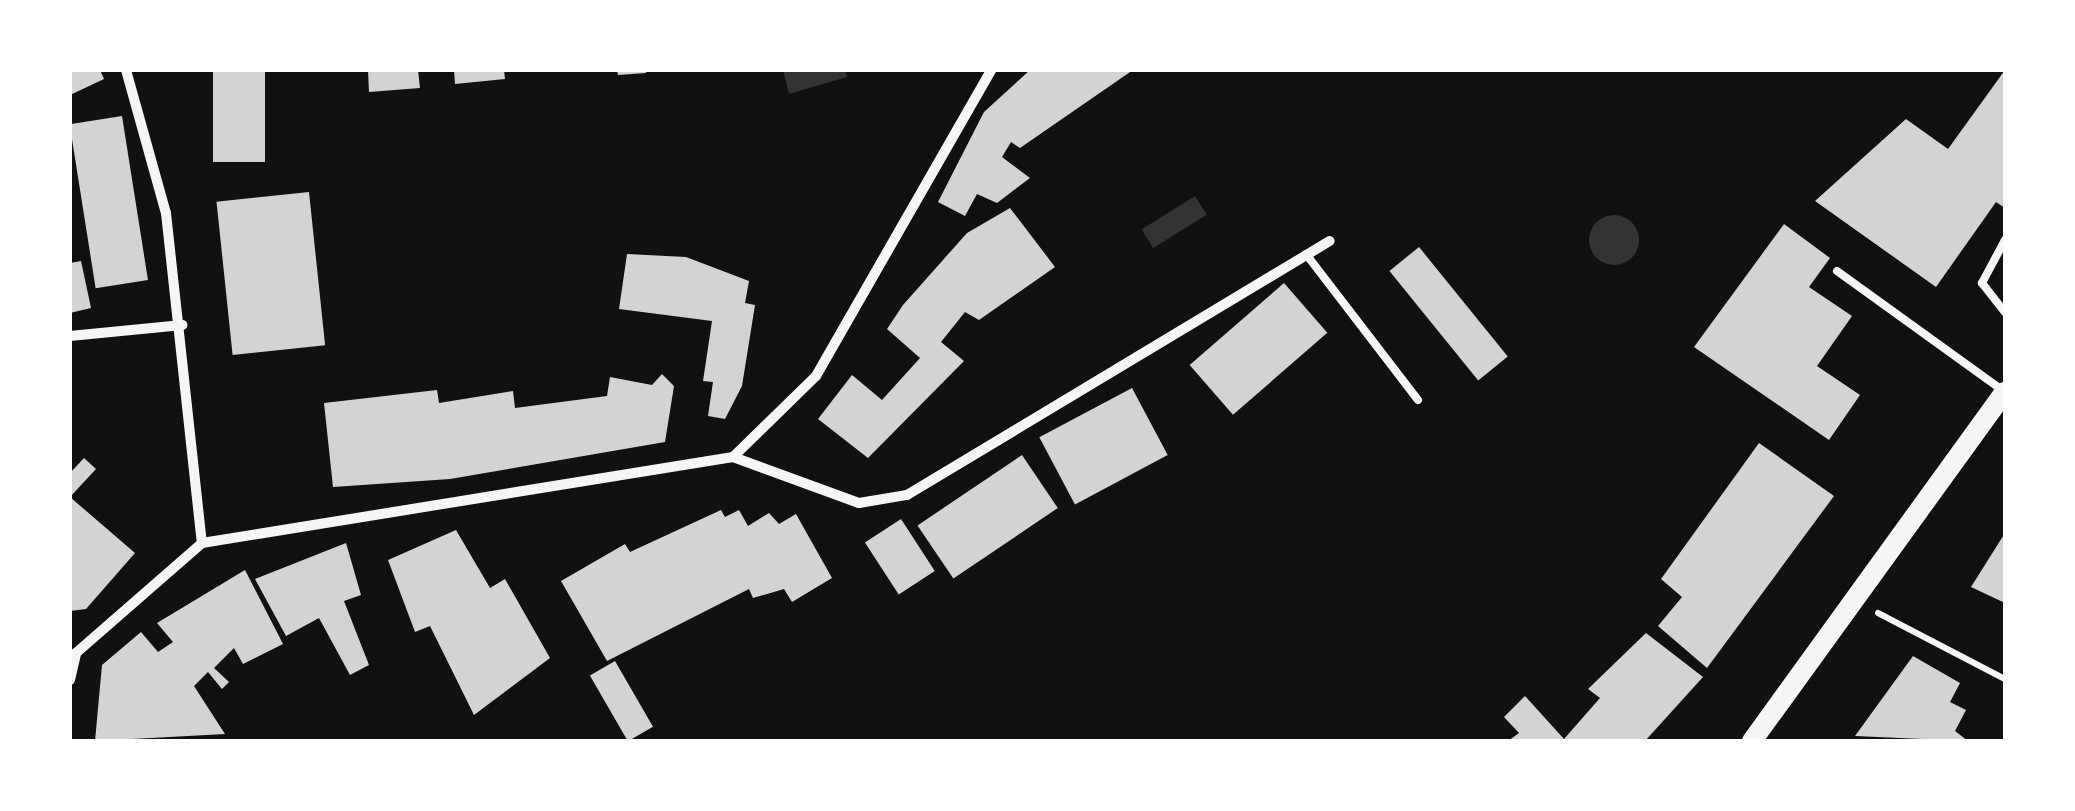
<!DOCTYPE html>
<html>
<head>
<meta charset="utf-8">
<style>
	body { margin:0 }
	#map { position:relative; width:2075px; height:811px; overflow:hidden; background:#111; font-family:"IBM Plex Sans",sans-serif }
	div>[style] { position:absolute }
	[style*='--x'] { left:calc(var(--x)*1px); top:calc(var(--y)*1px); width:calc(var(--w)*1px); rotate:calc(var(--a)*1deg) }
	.water>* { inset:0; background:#333; transform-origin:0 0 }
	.round { border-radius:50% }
	.building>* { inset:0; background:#d3d3d3; transform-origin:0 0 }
	.path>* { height:6px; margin:-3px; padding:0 3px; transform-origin:3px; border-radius:3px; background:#f5f5f5 }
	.service>* { height:8px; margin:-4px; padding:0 4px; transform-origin:4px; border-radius:4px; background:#f5f5f5 }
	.minor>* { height:10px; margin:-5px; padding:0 5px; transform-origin:5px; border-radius:5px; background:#f5f5f5 }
	.secondary>* { height:20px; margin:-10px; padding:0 10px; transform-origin:10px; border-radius:10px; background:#f5f5f5 }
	span { translate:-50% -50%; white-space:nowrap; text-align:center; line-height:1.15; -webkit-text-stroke:8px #fff; paint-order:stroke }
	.frame { position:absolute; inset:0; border:72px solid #fff; pointer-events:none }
</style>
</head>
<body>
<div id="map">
	<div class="water">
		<div style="clip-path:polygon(783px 70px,845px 70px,847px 77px,789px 94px)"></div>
		<div style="left:1195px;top:196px;width:22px;height:63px;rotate:58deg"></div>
		<div class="round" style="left:1589px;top:215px;width:50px;height:50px"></div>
	</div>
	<div class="building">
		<div style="clip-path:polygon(70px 70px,100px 70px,104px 79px,70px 95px)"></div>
		<div style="left:213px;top:70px;width:52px;height:92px"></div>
		<div style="clip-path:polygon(368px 70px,418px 70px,420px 88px,369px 92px)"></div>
		<div style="clip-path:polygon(454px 70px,504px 70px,505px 79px,455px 84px)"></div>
		<div style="clip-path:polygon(617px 70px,646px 70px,646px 73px,618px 75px)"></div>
		<div style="clip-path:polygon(1030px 70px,1133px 70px,1020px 148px,1011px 142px,1002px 157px,1030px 178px,997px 203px,977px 194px,965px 216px,938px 202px,984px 112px)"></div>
		<div style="clip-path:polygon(2005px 70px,2005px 208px,1996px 202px,1936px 287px,1815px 201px,1906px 119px,1948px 149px)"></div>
		<div style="left:122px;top:116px;width:166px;height:53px;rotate:81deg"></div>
		<div style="left:309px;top:192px;width:154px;height:93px;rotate:84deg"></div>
		<div style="clip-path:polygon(1010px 208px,1055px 267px,979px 320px,965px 312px,941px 342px,964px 361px,868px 458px,818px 419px,852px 375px,882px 400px,920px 358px,887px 329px,903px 305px,967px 233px)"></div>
		<div style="clip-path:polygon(1784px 224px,1830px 258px,1809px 287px,1852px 316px,1817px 366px,1860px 395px,1829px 440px,1694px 347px)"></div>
		<div style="left:1419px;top:247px;width:141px;height:38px;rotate:51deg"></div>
		<div style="clip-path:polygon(627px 254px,686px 257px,749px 281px,745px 303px,755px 305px,742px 386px,725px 419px,708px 416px,713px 382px,703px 381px,712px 321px,619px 309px)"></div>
		<div style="clip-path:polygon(81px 261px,91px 308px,70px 313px,70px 263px)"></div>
		<div style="left:1284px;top:283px;width:66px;height:125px;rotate:49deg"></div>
		<div style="clip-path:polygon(662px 374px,674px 386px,665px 442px,450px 479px,333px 487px,324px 403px,437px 390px,439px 403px,513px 391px,515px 408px,607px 396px,610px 377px,652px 385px)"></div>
		<div style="left:1132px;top:388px;width:76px;height:105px;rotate:62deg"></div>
		<div style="clip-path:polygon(1759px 443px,1834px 496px,1707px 668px,1658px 626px,1682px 597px,1661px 579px)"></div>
		<div style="left:1022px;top:455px;width:64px;height:126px;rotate:56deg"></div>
		<div style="clip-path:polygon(84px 458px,96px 469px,70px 497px,135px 553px,86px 609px,70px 611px,70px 473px)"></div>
		<div style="clip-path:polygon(721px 510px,725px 517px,739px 510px,748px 526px,769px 513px,779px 524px,796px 514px,832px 578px,792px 602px,784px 589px,753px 598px,749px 589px,607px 661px,561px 581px,625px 544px,630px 552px)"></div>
		<div style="left:901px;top:519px;width:62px;height:43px;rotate:57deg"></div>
		<div style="clip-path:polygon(456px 530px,490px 588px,505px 579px,550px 658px,474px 715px,430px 626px,415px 632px,388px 560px)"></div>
		<div style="clip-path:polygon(2005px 533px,2005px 603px,1971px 587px)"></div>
		<div style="clip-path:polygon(346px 543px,361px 595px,344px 601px,369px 665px,350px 675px,319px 618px,286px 636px,255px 579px)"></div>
		<div style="clip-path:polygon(245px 570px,283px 644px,243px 664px,234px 648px,214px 668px,229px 682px,222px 689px,208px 672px,194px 686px,225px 734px,95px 741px,102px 665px,141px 632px,158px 652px,173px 642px,157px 623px)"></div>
		<div style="clip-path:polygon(1646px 633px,1703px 677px,1645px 741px,1508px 741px,1519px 733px,1504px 717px,1525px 696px,1564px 739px,1600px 698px,1588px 689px)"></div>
		<div style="clip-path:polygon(1913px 656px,1960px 683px,1950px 702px,1966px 710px,1955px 731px,1968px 741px,1855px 736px)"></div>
		<div style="left:615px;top:661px;width:76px;height:29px;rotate:60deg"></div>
	</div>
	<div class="path">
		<div style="--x:1878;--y:613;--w:143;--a:27.5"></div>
	</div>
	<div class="service">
		<div style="--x:2005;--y:240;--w:49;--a:118.1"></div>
		<div style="--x:1982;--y:283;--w:37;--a:52"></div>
		<div style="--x:1306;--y:254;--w:184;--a:52.5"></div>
		<div style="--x:1837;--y:271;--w:207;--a:35.8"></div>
	</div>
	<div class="minor">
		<div style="--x:126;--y:70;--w:148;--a:74.4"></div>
		<div style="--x:166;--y:213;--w:332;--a:83.8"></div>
		<div style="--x:70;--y:336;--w:113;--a:-5.6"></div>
		<div style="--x:733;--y:457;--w:134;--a:20.1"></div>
		<div style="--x:859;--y:503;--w:49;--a:-9.5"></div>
		<div style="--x:907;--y:495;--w:493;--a:-31"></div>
		<div style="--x:70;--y:680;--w:28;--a:-77"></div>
		<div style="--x:76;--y:653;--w:167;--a:-41.1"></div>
		<div style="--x:202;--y:543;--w:538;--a:-9.2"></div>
		<div style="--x:733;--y:457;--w:116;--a:-44.3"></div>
		<div style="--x:816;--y:376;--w:353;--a:-60.2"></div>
	</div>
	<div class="secondary">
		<div style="--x:1752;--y:741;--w:431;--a:-54.1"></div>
	</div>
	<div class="frame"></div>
</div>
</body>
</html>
